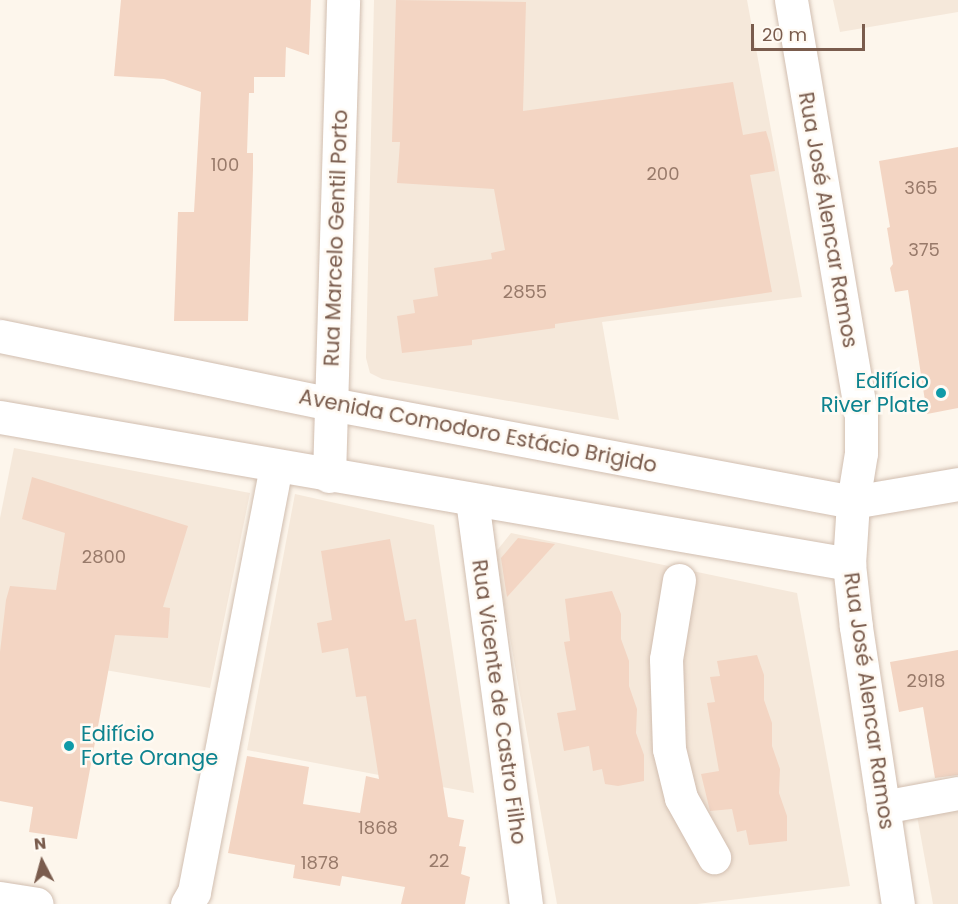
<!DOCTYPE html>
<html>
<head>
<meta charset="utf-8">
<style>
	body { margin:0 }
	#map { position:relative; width:958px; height:904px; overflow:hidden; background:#fdf6ec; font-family:Poppins,sans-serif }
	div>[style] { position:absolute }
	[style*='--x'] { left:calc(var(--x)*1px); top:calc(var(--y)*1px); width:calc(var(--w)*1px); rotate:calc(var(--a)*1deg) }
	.residential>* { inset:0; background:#f5e8da }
	.building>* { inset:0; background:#f3d5c3 }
	.roads { filter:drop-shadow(0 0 2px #d1beb0) drop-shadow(0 0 2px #d1beb0) }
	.minor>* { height:33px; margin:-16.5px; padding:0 16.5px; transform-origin:16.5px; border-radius:16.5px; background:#fff }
	.secondary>* { height:33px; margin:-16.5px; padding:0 16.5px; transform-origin:16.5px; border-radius:16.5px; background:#fff }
	.dots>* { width:16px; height:16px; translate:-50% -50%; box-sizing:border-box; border:3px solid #fffaf3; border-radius:50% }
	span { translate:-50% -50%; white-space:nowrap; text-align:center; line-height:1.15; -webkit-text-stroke:5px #fffaf3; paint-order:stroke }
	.number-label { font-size:18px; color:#987a6a }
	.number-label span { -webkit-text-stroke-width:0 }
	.street-label { font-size:21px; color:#7a5c4d }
	.culture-label { font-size:21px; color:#0d838f }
	.right { translate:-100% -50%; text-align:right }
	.left { translate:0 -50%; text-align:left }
	.north { position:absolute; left:12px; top:832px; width:60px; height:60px; -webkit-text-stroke:4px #fffaf3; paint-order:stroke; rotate:354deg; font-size:16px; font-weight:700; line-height:24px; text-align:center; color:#7a5c4d }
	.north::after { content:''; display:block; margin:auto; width:21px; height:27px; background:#7a5c4d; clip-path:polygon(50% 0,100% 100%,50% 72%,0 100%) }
	.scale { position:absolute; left:751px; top:24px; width:114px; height:27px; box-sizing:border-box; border:3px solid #7a5c4d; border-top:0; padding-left:8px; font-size:18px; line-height:21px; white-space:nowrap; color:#7a5c4d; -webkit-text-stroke:4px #fffaf3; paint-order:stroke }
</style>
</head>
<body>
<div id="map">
	<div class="residential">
		<div style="clip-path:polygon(374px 0,747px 0,802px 297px,602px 322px,619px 420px,382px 379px,370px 373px,366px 358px)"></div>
		<div style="clip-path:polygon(833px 0,958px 0,958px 12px,840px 32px)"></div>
		<div style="clip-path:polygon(14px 448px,250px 493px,210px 688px,0 652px,0 518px)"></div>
		<div style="clip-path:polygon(295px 494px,434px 525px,474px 793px,247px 750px)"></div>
		<div style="clip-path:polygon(511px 533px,797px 593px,850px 886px,697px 904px,557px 904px,495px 553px)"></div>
		<div style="clip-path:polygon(958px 777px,958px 904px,933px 904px,912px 788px)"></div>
	</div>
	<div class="building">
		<div style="clip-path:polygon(121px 0,311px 0,309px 55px,286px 47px,285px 77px,254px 77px,254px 93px,249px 93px,247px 153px,253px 153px,253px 170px,248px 321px,174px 321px,178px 212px,194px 212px,201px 92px,164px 79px,114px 76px)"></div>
		<div style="clip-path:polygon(396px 0,526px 2px,523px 111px,733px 82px,743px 135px,766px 131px,770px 144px,775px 171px,750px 175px,772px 292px,555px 324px,555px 328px,472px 340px,472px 345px,402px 353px,397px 316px,415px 313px,413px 300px,438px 296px,434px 268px,492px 259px,491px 253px,505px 250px,494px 189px,397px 183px,400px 142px,392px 142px)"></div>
		<div style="clip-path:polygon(958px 147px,958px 408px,927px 414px,908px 290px,895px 292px,890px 268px,893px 264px,887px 228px,890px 227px,879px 161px)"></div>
		<div style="clip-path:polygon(32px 477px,188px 526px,163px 607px,170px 608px,168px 638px,115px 635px,77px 839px,29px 832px,33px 807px,0 801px,0 652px,6px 600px,10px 586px,56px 590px,65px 533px,22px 519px)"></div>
		<div style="clip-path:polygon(518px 538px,555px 544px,507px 597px,501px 558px)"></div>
		<div style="clip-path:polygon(390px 539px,405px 621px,416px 619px,448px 817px,464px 820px,459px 846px,466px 847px,461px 874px,470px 877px,465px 904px,401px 904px,405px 887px,342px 876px,340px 886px,293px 878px,295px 865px,228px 853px,247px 756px,309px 767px,303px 804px,360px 813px,366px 776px,379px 779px,366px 696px,356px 697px,348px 648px,322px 653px,317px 623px,332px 620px,321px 551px)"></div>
		<div style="clip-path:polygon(612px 591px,621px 614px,621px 639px,629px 661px,629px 686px,637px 709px,636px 733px,644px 755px,644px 781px,618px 786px,605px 784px,602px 769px,593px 771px,589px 746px,564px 751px,557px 713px,576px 710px,564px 642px,570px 641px,565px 599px)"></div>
		<div style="clip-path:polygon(958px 650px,958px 775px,935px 778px,923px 707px,899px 712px,890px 662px)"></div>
		<div style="clip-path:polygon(757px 655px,764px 675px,764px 700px,772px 723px,772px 746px,780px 769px,779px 793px,787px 816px,787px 841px,749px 845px,746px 830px,737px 832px,732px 809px,710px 811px,701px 774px,719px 771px,707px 703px,715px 702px,710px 677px,720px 676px,717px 661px)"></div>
	</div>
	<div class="roads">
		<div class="minor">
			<div style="--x:791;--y:0;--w:419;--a:80.4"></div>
			<div style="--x:861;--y:413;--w:40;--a:90"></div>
			<div style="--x:861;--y:453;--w:50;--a:99.3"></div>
			<div style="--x:329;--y:476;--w:476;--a:-88.3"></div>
			<div style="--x:472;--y:500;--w:408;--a:82.4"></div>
			<div style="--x:849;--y:564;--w:63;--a:83.7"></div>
			<div style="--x:856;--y:627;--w:280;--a:81.4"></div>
			<div style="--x:679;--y:580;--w:80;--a:99.3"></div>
			<div style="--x:666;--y:659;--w:90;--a:88.1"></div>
			<div style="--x:669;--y:749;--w:50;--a:76.2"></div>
			<div style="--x:681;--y:798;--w:68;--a:60.8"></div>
			<div style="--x:883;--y:807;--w:76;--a:-10.6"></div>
			<div style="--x:0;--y:898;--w:37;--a:9"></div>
			<div style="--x:187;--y:904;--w:14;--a:-60"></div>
			<div style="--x:194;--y:892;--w:434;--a:-79.1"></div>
		</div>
		<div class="secondary">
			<div style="--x:0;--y:336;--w:338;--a:11.6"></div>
			<div style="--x:331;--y:404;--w:531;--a:10.63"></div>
			<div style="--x:853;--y:502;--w:107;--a:-9.7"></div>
			<div style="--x:0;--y:417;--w:862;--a:9.82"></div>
			<div style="--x:849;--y:564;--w:62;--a:-86.3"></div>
		</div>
	</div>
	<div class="dots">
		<div style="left:941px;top:393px;background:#0f9aa8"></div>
		<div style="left:69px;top:746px;background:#0f9aa8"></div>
	</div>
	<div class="number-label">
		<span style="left:225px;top:165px">100</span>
		<span style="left:663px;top:174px">200</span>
		<span style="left:921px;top:188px">365</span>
		<span style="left:924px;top:250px">375</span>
		<span style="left:525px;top:292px">2855</span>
		<span style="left:104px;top:557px">2800</span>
		<span style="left:926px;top:681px">2918</span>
		<span style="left:378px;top:828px">1868</span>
		<span style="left:439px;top:861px">22</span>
		<span style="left:320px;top:863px">1878</span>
	</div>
	<div class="street-label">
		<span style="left:828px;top:220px;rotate:80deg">Rua José Alencar Ramos</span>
		<span style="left:336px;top:238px;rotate:-88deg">Rua Marcelo Gentil Porto</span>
		<span style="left:478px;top:431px;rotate:11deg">Avenida Comodoro Estácio Brigido</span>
		<span style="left:869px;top:701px;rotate:82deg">Rua José Alencar Ramos</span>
		<span style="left:499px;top:702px;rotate:82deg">Rua Vicente de Castro Filho</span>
	</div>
	<div class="culture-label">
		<span class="right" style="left:929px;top:393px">Edifício<br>River Plate</span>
		<span class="left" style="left:81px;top:746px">Edifício<br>Forte Orange</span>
	</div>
	<div class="north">N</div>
	<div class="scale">20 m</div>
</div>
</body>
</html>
